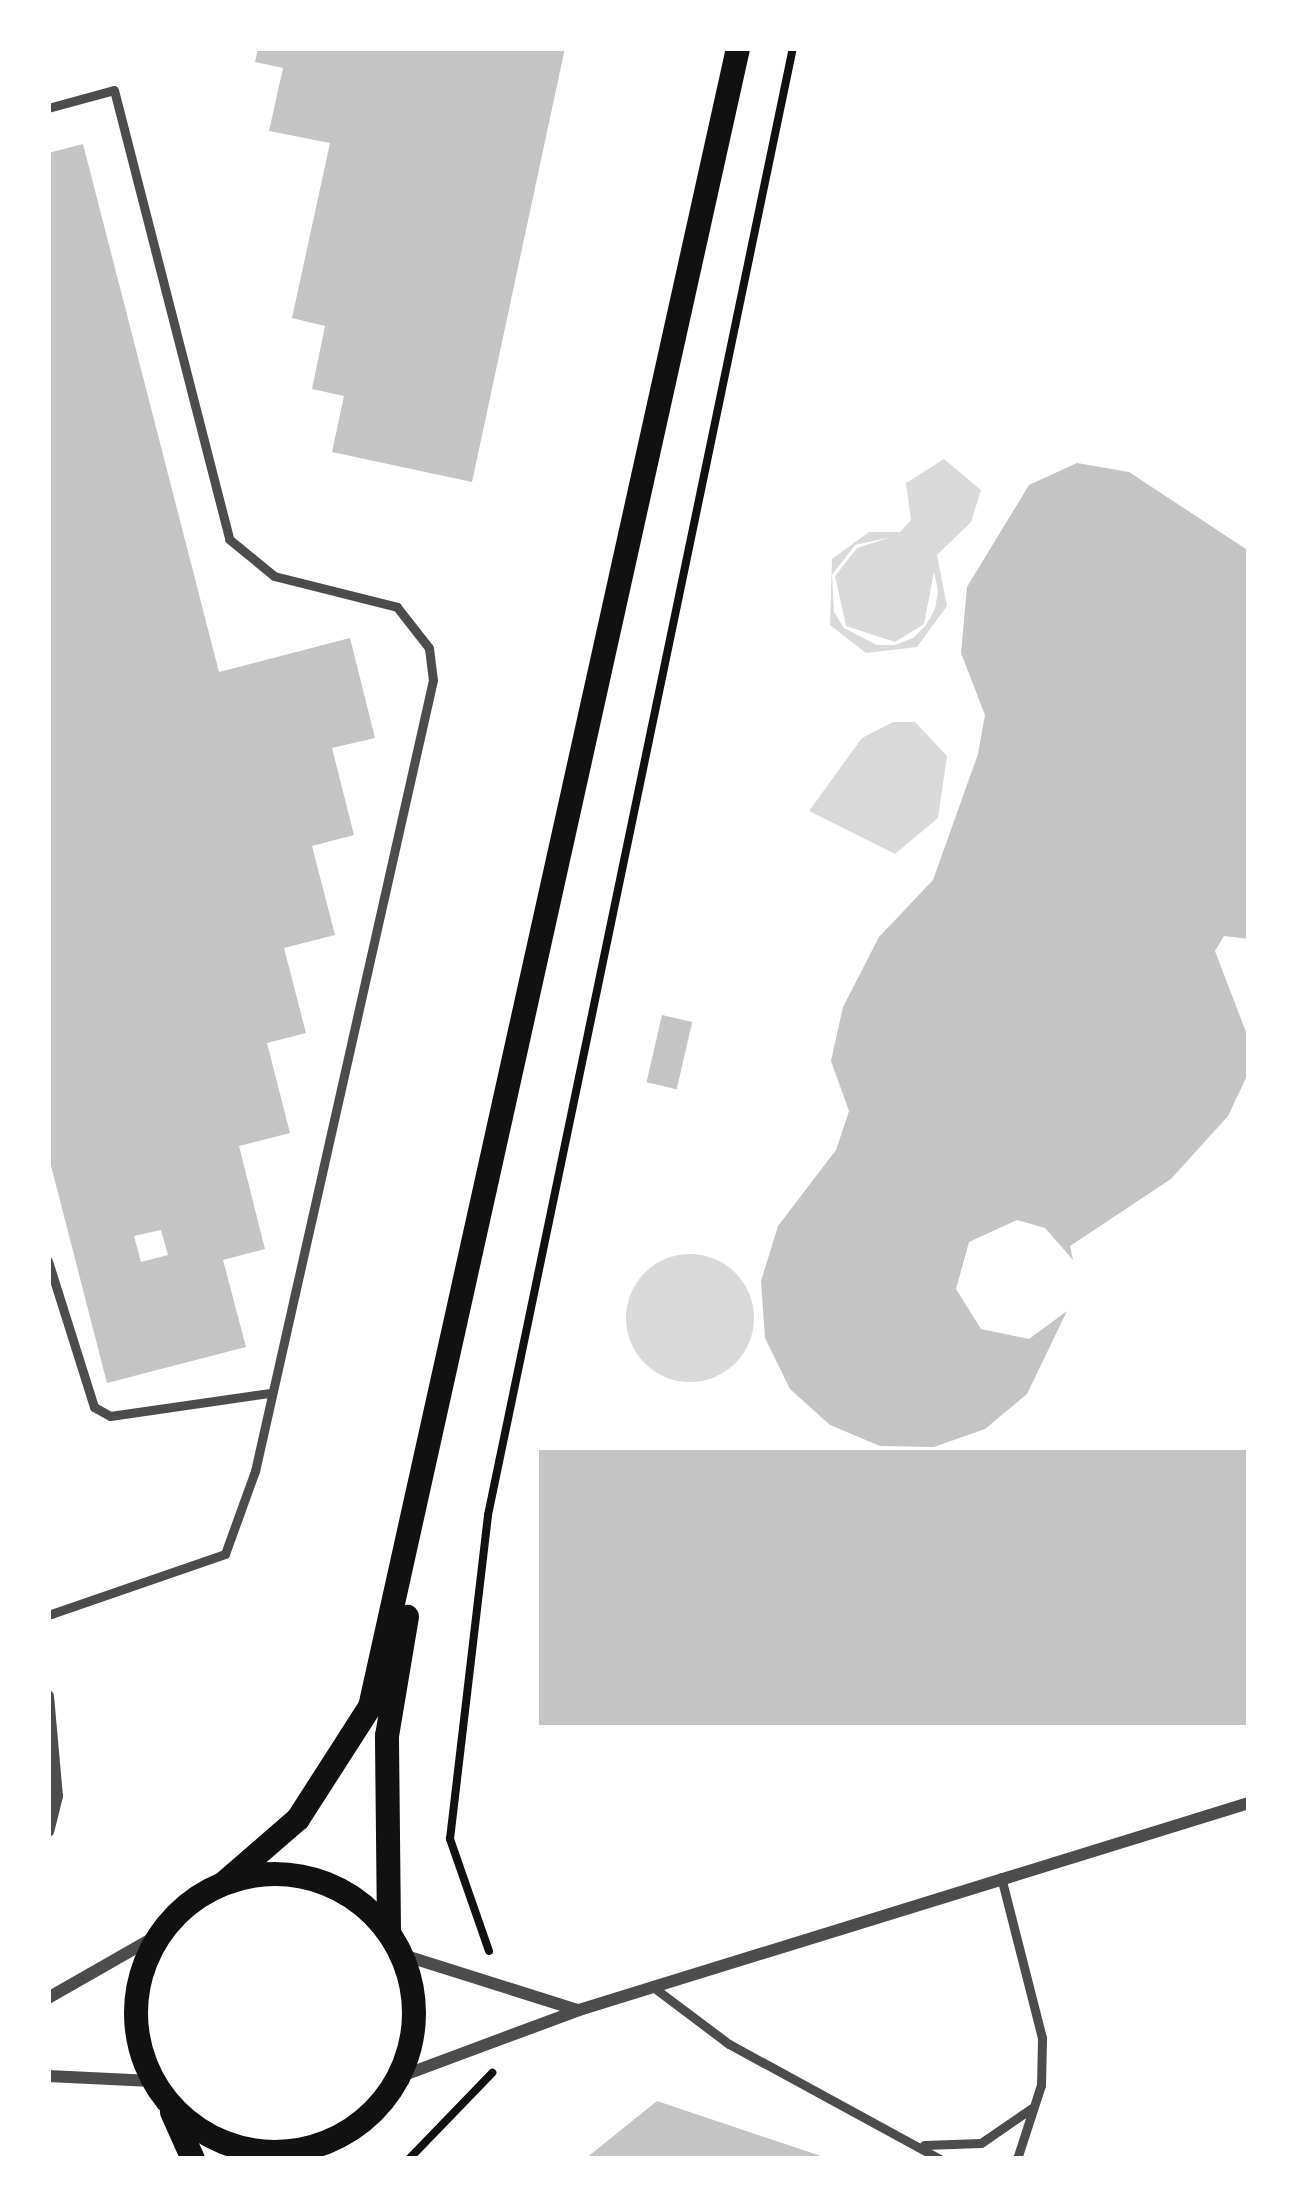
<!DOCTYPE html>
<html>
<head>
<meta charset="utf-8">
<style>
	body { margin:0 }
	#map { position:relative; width:1297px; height:2207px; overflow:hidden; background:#fff; font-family:"Open Sans",sans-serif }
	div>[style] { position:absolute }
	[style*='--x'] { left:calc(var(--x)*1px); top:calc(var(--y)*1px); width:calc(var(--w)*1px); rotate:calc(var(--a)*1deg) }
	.water>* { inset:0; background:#d9d9d9 }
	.round { border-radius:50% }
	.building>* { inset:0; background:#c4c4c4; transform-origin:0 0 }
	.path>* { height:8px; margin:-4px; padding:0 4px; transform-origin:4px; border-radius:4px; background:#111 }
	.service>* { height:9px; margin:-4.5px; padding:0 4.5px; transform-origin:4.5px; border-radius:4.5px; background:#4c4c4c }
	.minor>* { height:12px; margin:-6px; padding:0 6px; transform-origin:6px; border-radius:6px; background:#4c4c4c }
	.secondary>* { height:24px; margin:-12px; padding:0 12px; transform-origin:12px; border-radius:12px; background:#111 }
	.secondary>.ring { margin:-12px; padding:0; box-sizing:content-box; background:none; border:24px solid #111; border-radius:50% }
	span { translate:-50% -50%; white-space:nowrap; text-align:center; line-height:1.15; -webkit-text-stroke:9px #fff; paint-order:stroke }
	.frame { position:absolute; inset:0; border:51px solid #fff; pointer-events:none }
</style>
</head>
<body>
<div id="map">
	<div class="water">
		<div style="clip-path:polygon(evenodd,944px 459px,981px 490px,971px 522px,937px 555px,947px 606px,917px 647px,866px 653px,830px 625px,832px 559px,869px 532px,900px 532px,911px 520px,906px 483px,944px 459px,891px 537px,857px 548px,835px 576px,846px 626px,895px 642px,924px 624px,934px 572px,938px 591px,935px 609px,926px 625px,913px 638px,895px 645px,877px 645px,844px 628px,834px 612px,832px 575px,855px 545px,891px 537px)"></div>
		<div style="clip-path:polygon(893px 722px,915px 722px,947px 756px,938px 818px,895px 854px,809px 811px,862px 738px)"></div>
		<div class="round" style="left:626px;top:1254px;width:128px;height:128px"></div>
	</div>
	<div class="building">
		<div style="clip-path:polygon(258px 48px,565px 48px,472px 482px,332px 452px,344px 396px,312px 389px,325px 326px,292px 318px,330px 143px,269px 131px,283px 68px,255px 62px)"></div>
		<div style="clip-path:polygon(evenodd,83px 144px,219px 672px,350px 638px,375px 738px,332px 748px,354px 835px,312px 846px,335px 935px,284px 948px,306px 1033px,267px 1043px,290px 1133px,239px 1146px,265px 1249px,223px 1260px,246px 1347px,107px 1383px,48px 1154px,48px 153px,83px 144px,161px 1230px,168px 1255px,141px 1262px,134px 1236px,161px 1230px)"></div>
		<div style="clip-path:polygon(1077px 463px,1129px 472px,1249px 551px,1249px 939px,1224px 936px,1215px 951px,1246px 1032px,1246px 1078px,1228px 1116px,1171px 1179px,1070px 1246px,1073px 1260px,1045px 1228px,1017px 1220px,969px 1242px,956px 1289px,981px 1329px,1029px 1339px,1067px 1311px,1027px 1394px,985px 1429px,934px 1447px,880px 1446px,830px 1425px,790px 1389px,765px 1338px,761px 1281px,778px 1226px,836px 1150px,849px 1111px,831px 1061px,843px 1007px,879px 937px,933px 880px,978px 754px,985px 715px,961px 653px,967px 587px,1029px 485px)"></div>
		<div style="left:662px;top:1015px;width:31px;height:69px;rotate:13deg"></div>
		<div style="left:1249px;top:1450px;width:275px;height:710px;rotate:90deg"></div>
		<div style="clip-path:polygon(657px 2101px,827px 2158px,827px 2159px,585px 2159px)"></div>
	</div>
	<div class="path">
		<div style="--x:489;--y:1951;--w:119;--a:-109.2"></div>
		<div style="--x:450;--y:1839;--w:326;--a:-83.3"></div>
		<div style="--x:488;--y:1515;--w:1498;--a:-78.26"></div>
		<div style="--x:409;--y:2159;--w:120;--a:-46"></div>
	</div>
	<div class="service">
		<div style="--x:48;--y:108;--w:68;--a:-15.3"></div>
		<div style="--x:114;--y:90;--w:463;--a:75.6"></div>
		<div style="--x:229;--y:539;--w:58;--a:39.4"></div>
		<div style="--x:274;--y:576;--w:127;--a:14.1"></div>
		<div style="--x:397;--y:607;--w:52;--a:52"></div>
		<div style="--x:429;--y:648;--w:32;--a:83"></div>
		<div style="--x:433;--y:680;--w:811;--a:102.68"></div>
		<div style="--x:255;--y:1471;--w:88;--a:109.9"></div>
		<div style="--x:225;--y:1554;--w:187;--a:161"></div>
		<div style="--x:48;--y:1261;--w:153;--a:72.5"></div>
		<div style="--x:94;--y:1407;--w:18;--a:29"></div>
		<div style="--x:110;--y:1416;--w:162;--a:-8.2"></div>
		<div style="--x:1001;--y:1877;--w:166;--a:75.7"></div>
		<div style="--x:1042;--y:2038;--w:47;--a:91.2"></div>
		<div style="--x:1041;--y:2085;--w:78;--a:108"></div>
		<div style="--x:653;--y:1987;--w:95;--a:36.9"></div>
		<div style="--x:729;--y:2044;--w:240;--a:28.6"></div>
		<div style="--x:924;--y:2145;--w:57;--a:-2"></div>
		<div style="--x:981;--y:2143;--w:62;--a:-34.5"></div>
	</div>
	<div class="minor">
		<div style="--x:48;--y:1696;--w:100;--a:84.9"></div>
		<div style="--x:57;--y:1796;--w:36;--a:104"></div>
		<div style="--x:403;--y:1955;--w:182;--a:17.5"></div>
		<div style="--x:48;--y:1998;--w:129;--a:-29.7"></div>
		<div style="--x:48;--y:2076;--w:104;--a:2.8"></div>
		<div style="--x:399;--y:2077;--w:192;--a:-20.4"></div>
		<div style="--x:579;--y:2010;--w:701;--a:-17.17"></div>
	</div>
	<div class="secondary">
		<div class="ring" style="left:136px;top:1874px;width:254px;height:254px"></div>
		<div style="--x:224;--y:1883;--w:98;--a:-40.9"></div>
		<div style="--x:298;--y:1819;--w:133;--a:-57.3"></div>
		<div style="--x:370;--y:1707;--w:1699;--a:-77.49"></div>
		<div style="--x:389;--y:1931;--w:195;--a:-90.6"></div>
		<div style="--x:387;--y:1736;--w:121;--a:-80.5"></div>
		<div style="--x:172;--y:2112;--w:51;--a:65.9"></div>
	</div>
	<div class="frame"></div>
</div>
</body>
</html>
